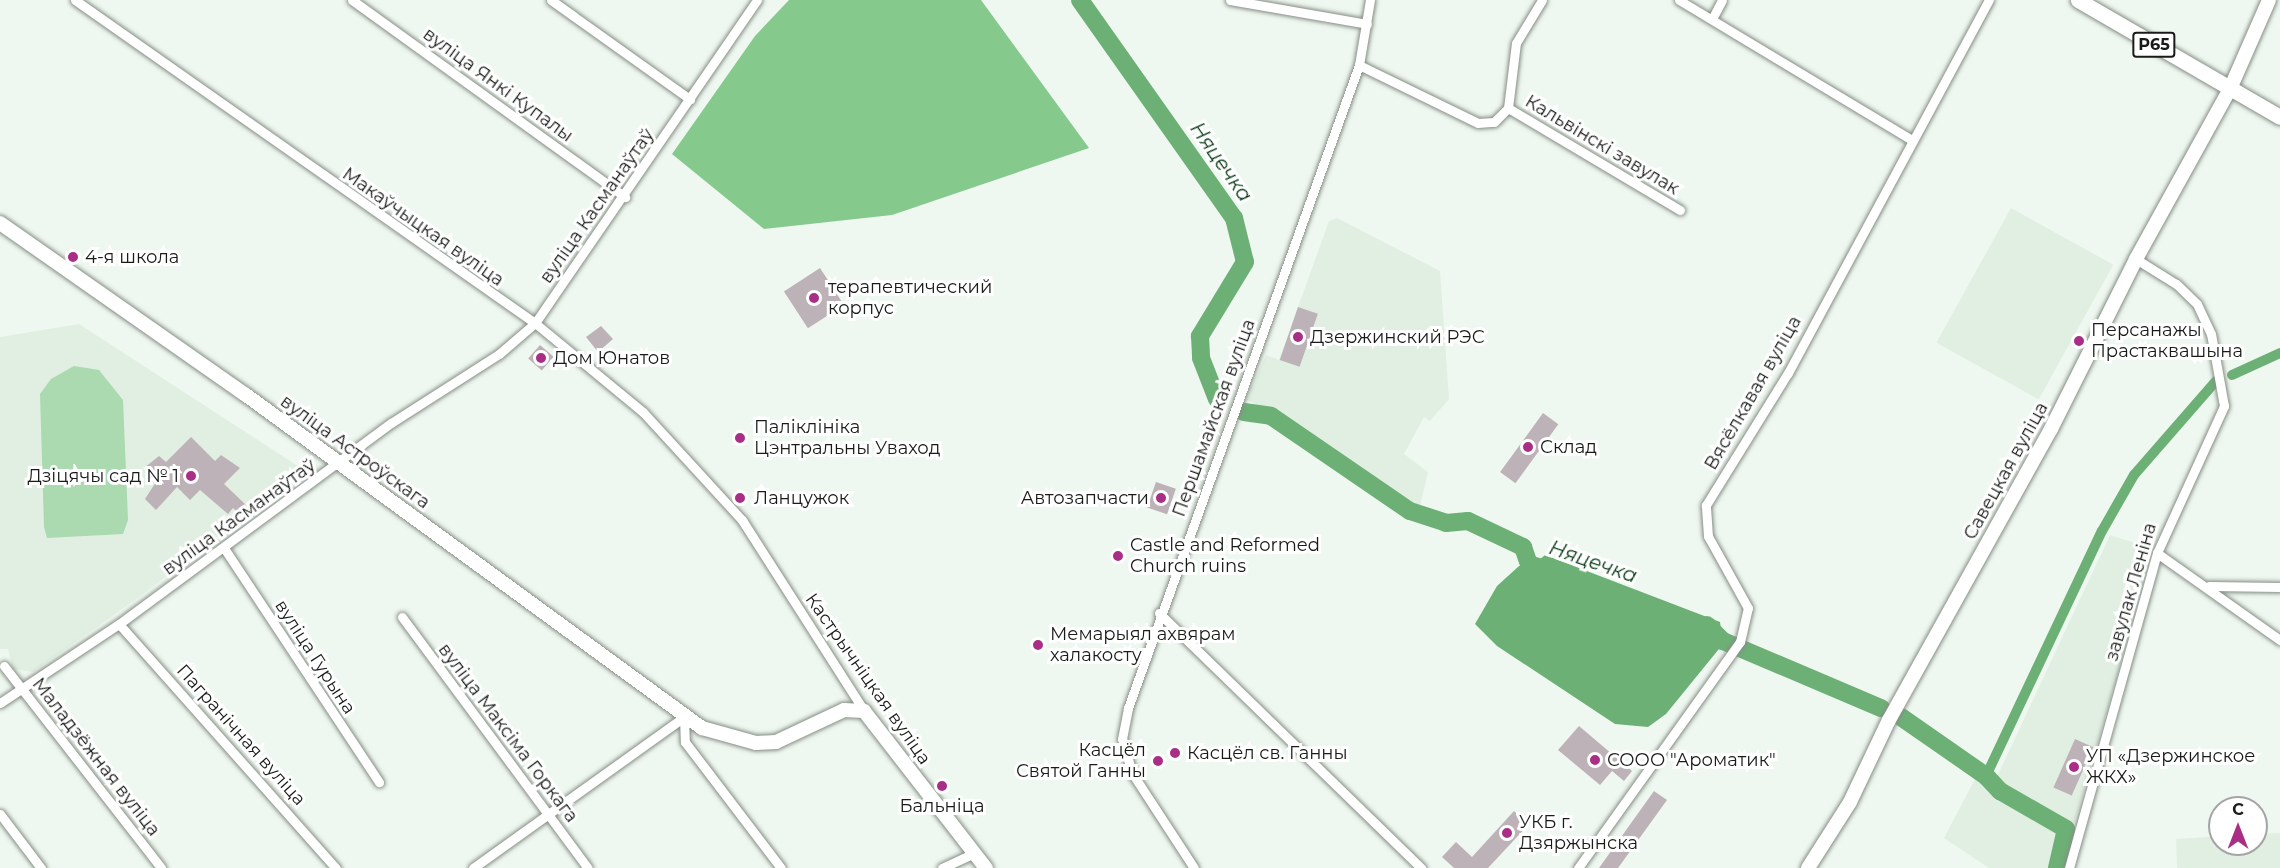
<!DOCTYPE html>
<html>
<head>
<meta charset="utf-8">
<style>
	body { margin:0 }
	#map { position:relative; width:2280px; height:868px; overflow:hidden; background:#eff8f0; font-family:Montserrat,sans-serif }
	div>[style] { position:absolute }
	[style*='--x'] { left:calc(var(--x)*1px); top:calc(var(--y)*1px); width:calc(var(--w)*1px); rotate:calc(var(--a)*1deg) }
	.built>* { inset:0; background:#e0efe1; transform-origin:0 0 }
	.green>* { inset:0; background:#abd9b0 }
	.forest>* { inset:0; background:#85c98d }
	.water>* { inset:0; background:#6db076 }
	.canal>* { height:10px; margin:-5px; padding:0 5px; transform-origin:5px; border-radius:5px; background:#6db076 }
	.river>* { height:18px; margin:-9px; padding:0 9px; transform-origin:9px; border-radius:9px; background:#6db076 }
	.building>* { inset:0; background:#bcb2b7; transform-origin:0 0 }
	.roads { filter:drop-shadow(0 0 2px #858d85) drop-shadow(0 0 2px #858d85) }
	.street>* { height:9px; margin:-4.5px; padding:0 4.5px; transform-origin:4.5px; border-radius:4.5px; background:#fff }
	.secondary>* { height:14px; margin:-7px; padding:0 7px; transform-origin:7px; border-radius:7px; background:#fff }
	.primary>* { height:15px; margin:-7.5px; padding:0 7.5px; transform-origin:7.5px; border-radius:7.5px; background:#fff }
	.dots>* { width:16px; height:16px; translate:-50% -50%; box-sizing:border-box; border:3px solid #fff; border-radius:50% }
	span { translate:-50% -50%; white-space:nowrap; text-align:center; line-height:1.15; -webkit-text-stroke:6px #fff; paint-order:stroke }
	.shield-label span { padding:2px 4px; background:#fff; border:2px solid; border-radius:4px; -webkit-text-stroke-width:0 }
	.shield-label { font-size:16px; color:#181b18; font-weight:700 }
	.street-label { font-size:18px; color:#181b18 }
	.poi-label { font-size:18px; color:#181b18 }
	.left { translate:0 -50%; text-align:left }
	.right { translate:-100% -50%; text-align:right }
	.water-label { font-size:20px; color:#093c16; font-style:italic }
	.north { position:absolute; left:2208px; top:796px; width:60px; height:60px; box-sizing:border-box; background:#fff; border:2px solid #a3a4a3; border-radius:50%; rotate:0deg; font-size:16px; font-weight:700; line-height:24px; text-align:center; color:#181b18 }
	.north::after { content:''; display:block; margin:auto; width:21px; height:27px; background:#a82f85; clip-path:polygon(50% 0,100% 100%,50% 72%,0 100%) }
</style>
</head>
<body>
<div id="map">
	<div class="built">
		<div style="left:2011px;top:208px;width:117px;height:154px;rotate:29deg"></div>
		<div style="clip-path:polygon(1337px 218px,1440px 271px,1449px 399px,1430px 421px,1424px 417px,1404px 454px,1428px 472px,1420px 506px,1246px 399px,1266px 355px,1279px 360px,1329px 221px)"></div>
		<div style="clip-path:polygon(79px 324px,304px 470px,139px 597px,33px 672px,13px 669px,8px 649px,0 649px,0 337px)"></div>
		<div style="clip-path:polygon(2110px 535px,2154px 549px,2061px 868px,1989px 868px,1944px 838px,1976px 777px,1996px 779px)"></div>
		<div style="clip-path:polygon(2280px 833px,2280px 868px,2177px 868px,2176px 839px,2220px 836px,2220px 844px,2256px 844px,2256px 834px)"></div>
	</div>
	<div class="green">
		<div style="clip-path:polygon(74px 366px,99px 370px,123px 400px,128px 520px,123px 534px,47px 538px,44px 527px,40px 394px,51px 379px)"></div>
	</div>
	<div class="forest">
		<div style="clip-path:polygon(789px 0,981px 0,1089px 148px,892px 215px,764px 229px,672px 154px,755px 36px)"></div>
	</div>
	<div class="water">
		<div style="clip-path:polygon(1545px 555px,1720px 622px,1723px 644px,1666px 714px,1648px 727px,1615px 724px,1497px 646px,1475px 624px,1497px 586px,1519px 566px,1533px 565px)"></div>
	</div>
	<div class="canal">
		<div style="--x:2232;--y:375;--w:53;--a:-24.6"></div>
		<div style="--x:1986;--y:776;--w:271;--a:-64.7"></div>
		<div style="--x:2102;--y:531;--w:64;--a:-60.3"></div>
		<div style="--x:2134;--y:475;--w:125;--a:-48.9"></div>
	</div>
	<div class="river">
		<div style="--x:1080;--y:0;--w:267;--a:54.8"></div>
		<div style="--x:1234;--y:218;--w:45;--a:76"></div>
		<div style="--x:1245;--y:262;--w:87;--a:121.3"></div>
		<div style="--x:1200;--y:336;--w:22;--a:87"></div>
		<div style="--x:1201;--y:358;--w:44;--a:68.7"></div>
		<div style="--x:1244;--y:412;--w:27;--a:8"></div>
		<div style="--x:1271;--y:416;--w:168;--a:34.4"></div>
		<div style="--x:1410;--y:511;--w:38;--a:18"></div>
		<div style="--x:1446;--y:523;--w:22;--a:-5"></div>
		<div style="--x:1468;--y:521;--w:61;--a:25.3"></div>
		<div style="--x:1523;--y:547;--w:18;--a:71"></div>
		<div style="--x:1529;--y:564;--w:28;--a:18"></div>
		<div style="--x:1707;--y:625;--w:23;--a:45"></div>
		<div style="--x:1723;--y:641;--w:172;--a:23"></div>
		<div style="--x:1901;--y:717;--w:103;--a:34.8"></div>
		<div style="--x:1986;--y:776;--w:21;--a:47"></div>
		<div style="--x:2000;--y:791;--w:76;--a:29.9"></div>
		<div style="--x:2066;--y:829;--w:40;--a:103"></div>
	</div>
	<div class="building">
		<div style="left:820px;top:268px;width:44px;height:43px;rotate:57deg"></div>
		<div style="left:1298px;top:307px;width:21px;height:56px;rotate:19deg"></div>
		<div style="clip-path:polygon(601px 326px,613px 339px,598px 352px,586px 337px)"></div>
		<div style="left:540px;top:345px;width:18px;height:18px;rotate:41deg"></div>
		<div style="left:1543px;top:413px;width:19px;height:73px;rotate:36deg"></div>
		<div style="clip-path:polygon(191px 437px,215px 461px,221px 455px,240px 468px,224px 484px,245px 504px,237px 512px,233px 508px,228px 514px,200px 490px,190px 500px,177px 487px,156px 510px,145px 499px,156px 482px,144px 468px,159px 456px,166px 462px)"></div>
		<div style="left:1156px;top:482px;width:21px;height:27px;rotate:19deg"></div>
		<div style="clip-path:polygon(1579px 726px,1632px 771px,1624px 781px,1612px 771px,1600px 785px,1558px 750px)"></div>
		<div style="left:2075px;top:739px;width:20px;height:53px;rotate:24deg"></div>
		<div style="clip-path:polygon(1654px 791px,1667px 800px,1618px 868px,1599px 868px)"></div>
		<div style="clip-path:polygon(1514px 811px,1529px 824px,1488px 868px,1454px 868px,1442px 857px,1456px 842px,1472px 857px)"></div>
	</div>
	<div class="roads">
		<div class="street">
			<div style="--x:75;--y:0;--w:562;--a:35.08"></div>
			<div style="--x:535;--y:323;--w:140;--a:39.5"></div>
			<div style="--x:643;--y:412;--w:147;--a:47.5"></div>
			<div style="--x:742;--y:520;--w:227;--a:57.4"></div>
			<div style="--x:352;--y:0;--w:337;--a:35.8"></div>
			<div style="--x:551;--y:0;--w:171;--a:35.5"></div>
			<div style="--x:1230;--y:0;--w:139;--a:9.9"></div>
			<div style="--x:1679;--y:0;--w:270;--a:31"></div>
			<div style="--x:1712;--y:19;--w:21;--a:-62"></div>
			<div style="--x:1359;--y:65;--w:132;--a:26"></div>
			<div style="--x:1478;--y:123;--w:16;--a:-4"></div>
			<div style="--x:1494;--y:122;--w:20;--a:-45"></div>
			<div style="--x:1508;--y:108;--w:200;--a:30.7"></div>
			<div style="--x:1508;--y:108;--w:65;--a:-83"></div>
			<div style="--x:1516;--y:43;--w:50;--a:-58.8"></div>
			<div style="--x:224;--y:548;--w:281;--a:56.5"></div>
			<div style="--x:2157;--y:553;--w:151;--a:35.3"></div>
			<div style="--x:2209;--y:586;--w:71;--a:0.8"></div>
			<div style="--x:1159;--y:613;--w:366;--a:44.2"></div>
			<div style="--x:402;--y:617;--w:312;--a:53.5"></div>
			<div style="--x:119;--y:624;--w:327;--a:48.4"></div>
			<div style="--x:4;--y:666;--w:256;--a:52.1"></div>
			<div style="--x:0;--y:703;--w:143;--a:-33.6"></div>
			<div style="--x:119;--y:624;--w:338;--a:-36.5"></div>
			<div style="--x:391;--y:423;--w:128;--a:-32.6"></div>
			<div style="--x:499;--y:354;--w:48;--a:-40.7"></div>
			<div style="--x:535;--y:323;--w:392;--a:-55.5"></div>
			<div style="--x:684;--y:717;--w:25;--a:88"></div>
			<div style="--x:685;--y:742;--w:158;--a:52.7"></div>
			<div style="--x:0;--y:814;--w:68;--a:52.8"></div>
			<div style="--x:473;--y:868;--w:259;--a:-35.6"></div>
			<div style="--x:942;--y:868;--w:35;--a:-25"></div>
			<div style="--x:1194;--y:868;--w:113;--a:-123.1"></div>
			<div style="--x:1132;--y:773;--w:35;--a:-106"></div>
			<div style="--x:1122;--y:739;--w:32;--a:-79"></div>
			<div style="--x:1128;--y:708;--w:683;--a:-70.24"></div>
			<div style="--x:1359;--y:65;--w:66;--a:-80.4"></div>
			<div style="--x:1578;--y:868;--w:278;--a:-54.4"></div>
			<div style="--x:1740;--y:642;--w:35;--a:-77"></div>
			<div style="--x:1748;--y:608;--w:82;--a:-119.1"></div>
			<div style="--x:1708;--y:536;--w:31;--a:-94"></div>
			<div style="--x:1706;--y:505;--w:155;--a:-58.2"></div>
			<div style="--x:1788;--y:373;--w:424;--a:-61.7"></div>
			<div style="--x:2069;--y:868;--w:327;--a:-74.4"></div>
			<div style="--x:2157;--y:553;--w:162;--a:-65.5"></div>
			<div style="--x:2224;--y:406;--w:73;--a:-100.2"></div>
			<div style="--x:2211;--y:334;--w:33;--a:-115"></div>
			<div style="--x:2197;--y:304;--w:29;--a:-136"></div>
			<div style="--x:2176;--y:284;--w:47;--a:-148"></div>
		</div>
		<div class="secondary">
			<div style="--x:0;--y:223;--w:300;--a:35"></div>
			<div style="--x:246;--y:395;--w:565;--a:36.14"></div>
			<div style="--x:702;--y:728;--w:56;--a:15.5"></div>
			<div style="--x:756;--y:743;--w:20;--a:-3"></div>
			<div style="--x:776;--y:742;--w:75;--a:-25.2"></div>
			<div style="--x:844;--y:710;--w:20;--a:3"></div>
			<div style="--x:864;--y:711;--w:199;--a:52.2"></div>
			<div style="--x:1808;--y:868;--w:78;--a:-57.5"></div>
			<div style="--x:1850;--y:802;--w:91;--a:-64.6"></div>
			<div style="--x:1889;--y:720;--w:333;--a:-60.9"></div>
			<div style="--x:2051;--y:429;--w:190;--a:-63.4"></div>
			<div style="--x:2136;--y:259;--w:194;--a:-61.1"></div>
			<div style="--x:2230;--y:89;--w:97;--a:-66.3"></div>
		</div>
		<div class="primary">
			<div style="--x:2078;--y:0;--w:233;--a:30.1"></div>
		</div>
	</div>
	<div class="dots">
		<div style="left:73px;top:257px;background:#a82f85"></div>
		<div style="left:814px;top:298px;background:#a82f85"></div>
		<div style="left:1298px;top:337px;background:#a82f85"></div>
		<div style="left:2079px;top:341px;background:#a82f85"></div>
		<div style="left:541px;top:358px;background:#a82f85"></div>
		<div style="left:740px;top:438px;background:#a82f85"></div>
		<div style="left:1528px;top:447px;background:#a82f85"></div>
		<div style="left:191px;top:476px;background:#a82f85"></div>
		<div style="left:740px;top:498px;background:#a82f85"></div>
		<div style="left:1161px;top:498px;background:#a82f85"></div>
		<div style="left:1118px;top:556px;background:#a82f85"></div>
		<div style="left:1038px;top:645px;background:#a82f85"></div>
		<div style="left:1175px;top:753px;background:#a82f85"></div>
		<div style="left:1595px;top:760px;background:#a82f85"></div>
		<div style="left:1158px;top:761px;background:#a82f85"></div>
		<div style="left:2074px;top:767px;background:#a82f85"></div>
		<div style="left:942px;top:786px;background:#a82f85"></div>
		<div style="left:1507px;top:833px;background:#a82f85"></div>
	</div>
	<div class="shield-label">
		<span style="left:2154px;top:45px">Р65</span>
	</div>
	<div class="street-label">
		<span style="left:498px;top:85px;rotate:36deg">вуліца Янкі Купалы</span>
		<span style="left:1602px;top:145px;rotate:31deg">Кальвінскі завулак</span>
		<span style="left:597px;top:206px;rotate:-55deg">вуліца Касманаўтаў</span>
		<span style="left:423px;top:227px;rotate:35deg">Макаўчыцкая вуліца</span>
		<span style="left:1753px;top:393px;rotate:-60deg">Вясёлкавая вуліца</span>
		<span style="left:1214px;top:418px;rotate:-70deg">Першамайская вуліца</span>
		<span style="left:355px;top:452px;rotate:36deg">вуліца Астроўскага</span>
		<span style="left:2006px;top:471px;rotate:-61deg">Савецкая вуліца</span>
		<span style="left:239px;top:517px;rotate:-36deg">вуліца Касманаўтаў</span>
		<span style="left:2131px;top:592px;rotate:-74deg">завулак Леніна</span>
		<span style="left:315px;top:657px;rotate:57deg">вуліца Гурына</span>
		<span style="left:868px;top:679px;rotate:55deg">Кастрычніцкая вуліца</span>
		<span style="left:508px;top:733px;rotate:53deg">вуліца Максіма Горкага</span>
		<span style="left:241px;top:735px;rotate:48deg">Пагранічная вуліца</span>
		<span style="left:96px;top:757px;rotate:52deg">Маладзёжная вуліца</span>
	</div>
	<div class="poi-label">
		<span class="left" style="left:85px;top:257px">4-я школа</span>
		<span class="left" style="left:828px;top:298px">терапевтический<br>корпус</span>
		<span class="left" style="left:2091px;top:341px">Персанажы<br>Прастаквашына</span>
		<span class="left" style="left:1310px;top:337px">Дзержинский РЭС</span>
		<span class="left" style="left:553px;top:358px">Дом Юнатов</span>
		<span class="left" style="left:754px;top:438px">Паліклініка<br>Цэнтральны Уваход</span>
		<span class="left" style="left:1540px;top:447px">Склад</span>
		<span class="right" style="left:179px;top:476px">Дзіцячы сад № 1</span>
		<span class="left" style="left:754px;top:498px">Ланцужок</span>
		<span class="right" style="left:1149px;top:498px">Автозапчасти</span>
		<span class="left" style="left:1130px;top:556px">Castle and Reformed<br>Church ruins</span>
		<span class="left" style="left:1050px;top:645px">Мемарыял ахвярам<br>халакосту</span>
		<span class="right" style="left:1146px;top:761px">Касцёл<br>Святой Ганны</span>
		<span class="left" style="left:1187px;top:753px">Касцёл св. Ганны</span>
		<span class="left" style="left:2086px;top:767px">УП «Дзержинское<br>ЖКХ»</span>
		<span class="left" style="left:1607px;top:760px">СООО "Ароматик"</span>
		<span style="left:942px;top:806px">Бальніца</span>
		<span class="left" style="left:1519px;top:833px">УКБ г.<br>Дзяржынска</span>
	</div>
	<div class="water-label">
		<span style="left:1221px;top:162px;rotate:55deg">Няцечка</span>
		<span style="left:1593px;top:562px;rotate:19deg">Няцечка</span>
	</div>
	<div class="north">С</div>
</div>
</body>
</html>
